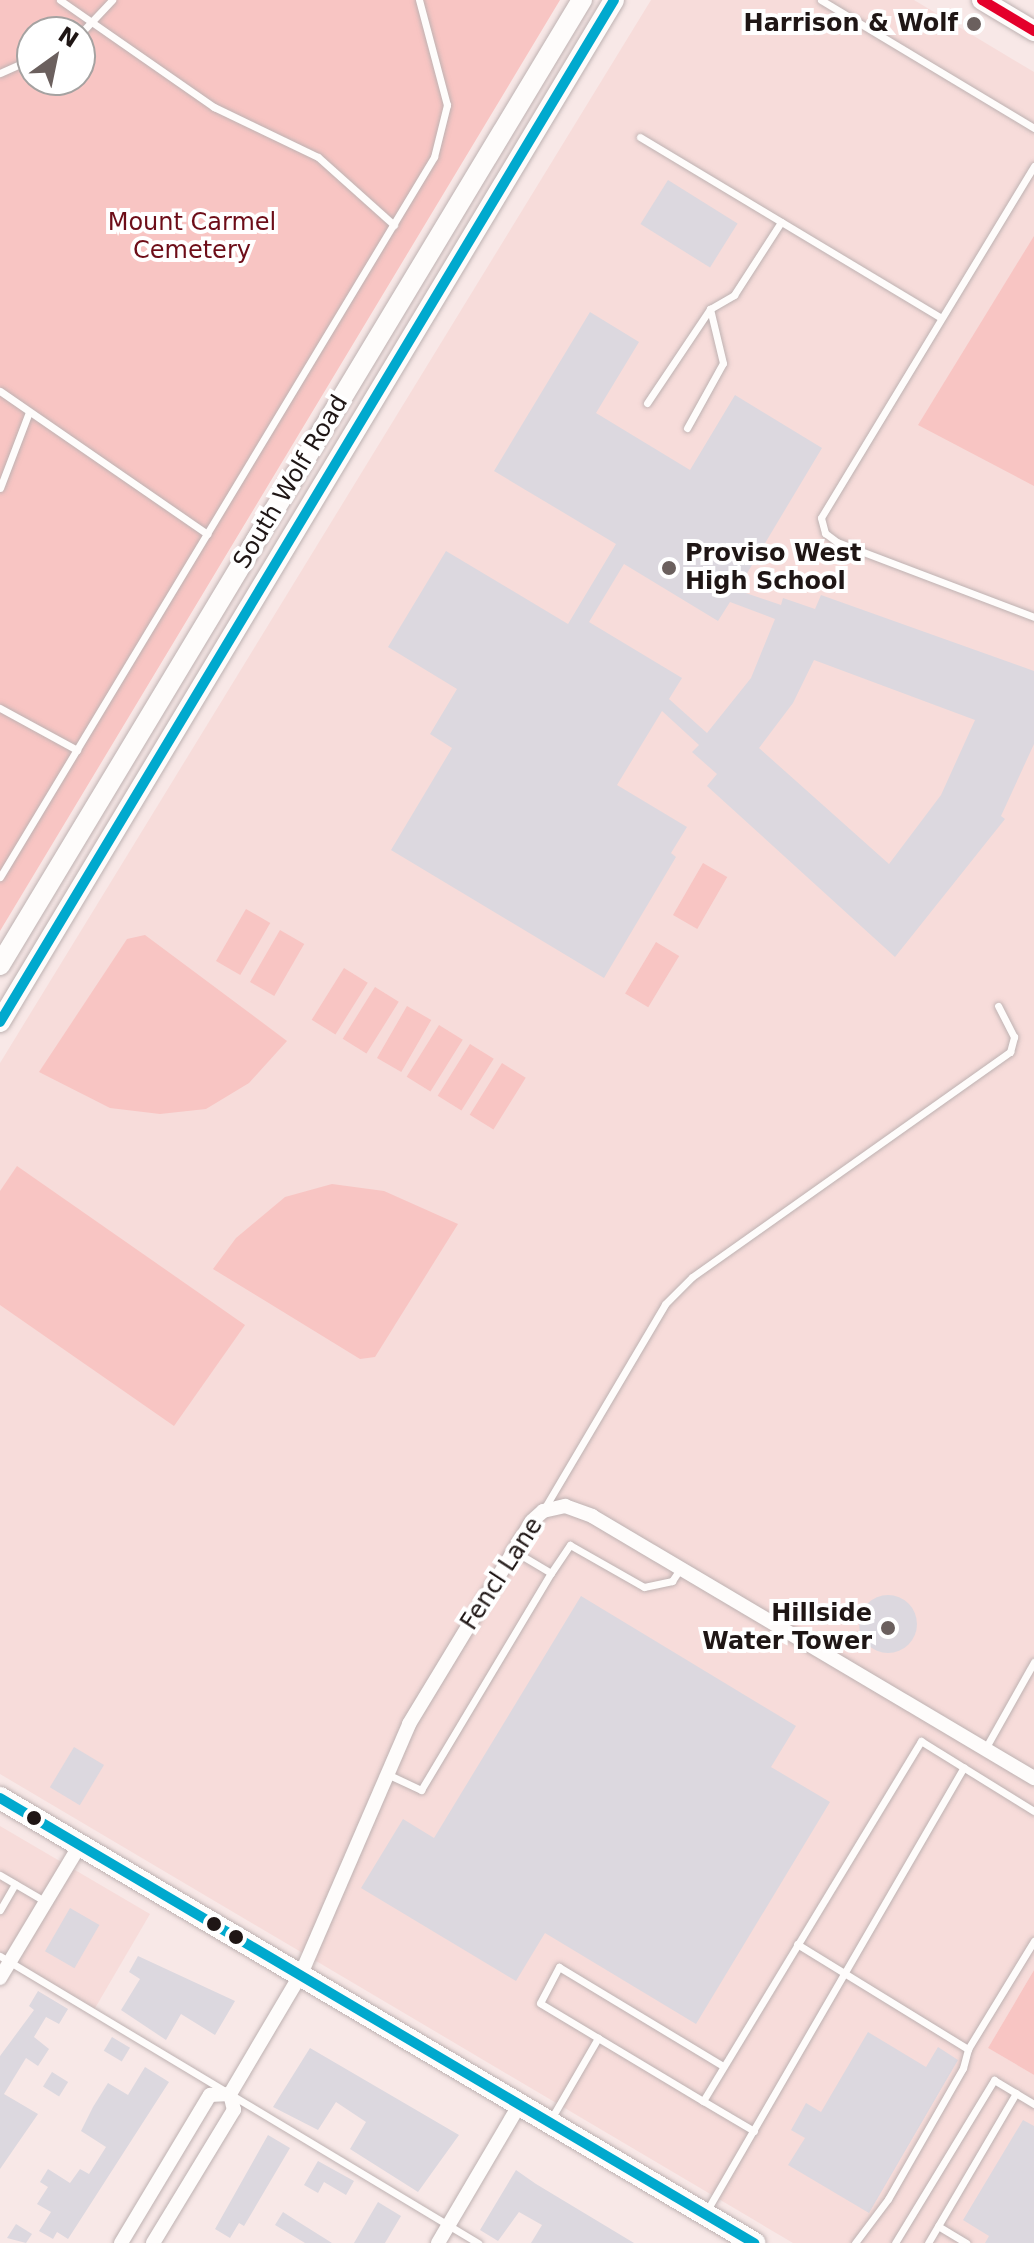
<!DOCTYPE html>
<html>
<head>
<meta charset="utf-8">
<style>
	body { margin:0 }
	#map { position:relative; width:1034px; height:2243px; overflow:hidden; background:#f8e8e7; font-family:"DejaVu Sans",sans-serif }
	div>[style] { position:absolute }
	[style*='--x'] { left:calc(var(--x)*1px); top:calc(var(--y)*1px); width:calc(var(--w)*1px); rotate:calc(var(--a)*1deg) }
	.built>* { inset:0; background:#f7dcda }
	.green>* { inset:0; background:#f8c5c3; transform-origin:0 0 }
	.building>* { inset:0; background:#dcd8df; transform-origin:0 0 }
	.round { border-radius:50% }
	.roads { filter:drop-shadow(0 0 2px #beb2b2) drop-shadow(0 0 2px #beb2b2) }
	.lane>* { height:7px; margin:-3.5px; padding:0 3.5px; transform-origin:3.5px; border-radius:3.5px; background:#fefcfb }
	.street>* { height:14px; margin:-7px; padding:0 7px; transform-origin:7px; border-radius:7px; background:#fefcfb }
	.secondary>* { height:20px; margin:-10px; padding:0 10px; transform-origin:10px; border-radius:10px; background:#fefcfb }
	.primary>* { height:22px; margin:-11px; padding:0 11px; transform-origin:11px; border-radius:11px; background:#fefcfb }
	.bus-1>* { height:10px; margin:-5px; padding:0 5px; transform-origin:5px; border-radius:5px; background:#00a9ce }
	.bus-2>* { height:10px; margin:-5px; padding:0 5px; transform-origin:5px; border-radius:5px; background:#e4002b }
	.dots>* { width:22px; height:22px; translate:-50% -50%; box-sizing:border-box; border:4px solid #fff; border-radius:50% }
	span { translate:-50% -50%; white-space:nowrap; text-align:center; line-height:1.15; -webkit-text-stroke:8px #fff; paint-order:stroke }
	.poi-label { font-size:24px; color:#1f1615; font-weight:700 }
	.right { translate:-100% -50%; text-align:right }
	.left { translate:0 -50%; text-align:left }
	.park-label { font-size:24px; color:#6d0d18 }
	.street-label { font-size:24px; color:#1f1615 }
	.north { position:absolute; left:16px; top:16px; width:80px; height:80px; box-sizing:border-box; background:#fff; border:2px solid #a5a2a1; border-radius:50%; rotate:33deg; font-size:22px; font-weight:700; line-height:32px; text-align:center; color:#1f1615 }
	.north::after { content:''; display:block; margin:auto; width:28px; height:36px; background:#6b605e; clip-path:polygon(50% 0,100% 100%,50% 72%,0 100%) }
</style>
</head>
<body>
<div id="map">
	<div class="built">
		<div style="clip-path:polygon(651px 0,914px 0,1034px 72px,1034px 1970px,988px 2048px,1034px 2075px,1034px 2243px,793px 2243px,0 1774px,0 1063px)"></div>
		<div style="clip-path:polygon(0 1826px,150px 1914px,91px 2015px,0 1961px)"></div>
	</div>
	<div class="green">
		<div style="clip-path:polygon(evenodd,0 0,560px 0,0 931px,0 0,32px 32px,80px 32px,80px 80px,32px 80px,32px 32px)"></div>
		<div style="clip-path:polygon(1034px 236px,1034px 486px,918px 425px)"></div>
		<div style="left:703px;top:863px;width:28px;height:60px;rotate:30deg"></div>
		<div style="left:246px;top:909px;width:28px;height:60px;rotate:30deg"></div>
		<div style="left:280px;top:930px;width:28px;height:60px;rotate:30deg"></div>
		<div style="clip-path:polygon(145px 935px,287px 1041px,249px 1083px,206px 1109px,160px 1114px,110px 1108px,39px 1072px,127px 939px)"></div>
		<div style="left:656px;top:942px;width:27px;height:60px;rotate:31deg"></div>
		<div style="left:344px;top:968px;width:28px;height:61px;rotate:32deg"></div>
		<div style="left:375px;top:987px;width:28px;height:61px;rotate:32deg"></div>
		<div style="left:407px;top:1006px;width:28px;height:60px;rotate:30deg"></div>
		<div style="left:439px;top:1025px;width:28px;height:61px;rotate:32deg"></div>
		<div style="left:470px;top:1044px;width:28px;height:61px;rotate:32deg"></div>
		<div style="left:502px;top:1063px;width:28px;height:61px;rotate:32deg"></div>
		<div style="clip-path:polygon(17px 1166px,245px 1325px,174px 1426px,0 1305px,0 1191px)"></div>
		<div style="clip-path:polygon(332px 1184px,384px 1191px,458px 1224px,375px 1357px,360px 1359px,213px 1269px,236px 1238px,285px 1197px)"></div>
		<div style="clip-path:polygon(1034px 1970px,1034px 2075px,988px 2048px)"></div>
	</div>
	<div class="building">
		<div style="left:668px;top:180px;width:82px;height:52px;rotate:32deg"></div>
		<div style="clip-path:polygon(evenodd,590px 312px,639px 342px,596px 413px,690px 470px,735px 395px,822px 448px,737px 590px,781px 605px,783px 598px,815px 609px,821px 595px,1034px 671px,1034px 744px,1001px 816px,1005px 819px,895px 957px,707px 786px,717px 774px,692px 752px,699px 745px,662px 711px,617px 785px,687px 827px,671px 853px,676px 857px,604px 978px,391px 850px,452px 748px,430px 734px,457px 689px,388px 647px,446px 551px,568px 624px,616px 544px,494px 471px,590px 312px,624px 564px,718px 621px,730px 602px,775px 619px,751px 678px,707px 733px,669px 699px,682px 678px,589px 622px,624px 564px,590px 312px,814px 660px,975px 720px,941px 795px,889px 864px,759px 748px,793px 703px,814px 660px)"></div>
		<div class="round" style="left:859px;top:1595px;width:58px;height:58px"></div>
		<div style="clip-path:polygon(581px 1596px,796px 1726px,771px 1767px,830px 1802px,696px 2024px,545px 1933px,516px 1981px,361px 1888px,403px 1819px,434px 1838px)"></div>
		<div style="left:74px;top:1747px;width:35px;height:47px;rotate:31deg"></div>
		<div style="left:70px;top:1908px;width:34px;height:50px;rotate:30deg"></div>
		<div style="clip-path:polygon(138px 1956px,235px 2001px,215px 2035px,181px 2014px,166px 2040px,121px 2010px,140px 1979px,129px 1972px)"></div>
		<div style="clip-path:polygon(38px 1991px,68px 2009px,59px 2024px,46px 2017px,34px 2037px,49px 2049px,38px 2066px,26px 2058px,4px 2094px,38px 2114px,0 2169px,0 2056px,34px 2010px,29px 2006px)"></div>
		<div style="clip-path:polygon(868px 2032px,926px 2067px,938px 2047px,958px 2060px,869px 2213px,788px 2165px,805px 2138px,791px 2130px,806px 2103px,821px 2112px)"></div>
		<div style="left:112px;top:2037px;width:21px;height:16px;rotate:31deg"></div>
		<div style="clip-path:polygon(310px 2048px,459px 2135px,418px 2192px,350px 2149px,366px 2122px,336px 2102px,318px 2130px,273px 2107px)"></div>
		<div style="clip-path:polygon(145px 2067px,169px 2082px,68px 2239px,57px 2232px,53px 2239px,39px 2231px,51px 2212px,37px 2204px,48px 2187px,40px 2182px,48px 2169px,70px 2183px,80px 2169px,89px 2174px,106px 2147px,81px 2131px,93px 2107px,108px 2083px,128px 2095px)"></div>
		<div style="left:52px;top:2072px;width:19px;height:17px;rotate:32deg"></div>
		<div style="clip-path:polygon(1023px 2120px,1034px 2126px,1034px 2243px,985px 2243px,989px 2236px,963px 2220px)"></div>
		<div style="clip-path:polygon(268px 2135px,290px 2148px,244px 2226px,239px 2223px,230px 2238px,215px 2229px)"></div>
		<div style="clip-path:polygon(318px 2161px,354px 2181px,346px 2195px,324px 2182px,318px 2193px,304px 2185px)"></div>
		<div style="clip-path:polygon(516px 2170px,536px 2184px,634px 2243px,531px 2243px,542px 2225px,519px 2212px,498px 2241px,480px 2230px)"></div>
		<div style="clip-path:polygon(378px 2202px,401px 2216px,385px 2243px,354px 2243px)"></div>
		<div style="clip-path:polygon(283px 2212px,297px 2221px,332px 2243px,305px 2243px,275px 2225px)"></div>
		<div style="clip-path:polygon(16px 2224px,32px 2234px,26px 2243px,7px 2238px)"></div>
	</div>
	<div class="roads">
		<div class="lane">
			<div style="--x:60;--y:0;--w:188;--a:34.8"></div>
			<div style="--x:214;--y:107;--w:115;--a:25.7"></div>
			<div style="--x:318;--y:157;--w:102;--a:41.8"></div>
			<div style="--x:821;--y:0;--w:249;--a:31"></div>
			<div style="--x:80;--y:34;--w:47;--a:-46.7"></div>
			<div style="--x:0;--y:73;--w:35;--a:-24"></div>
			<div style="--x:640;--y:137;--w:351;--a:31"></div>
			<div style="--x:1034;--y:166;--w:411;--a:121.2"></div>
			<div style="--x:821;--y:518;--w:16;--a:75"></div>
			<div style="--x:825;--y:533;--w:15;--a:37"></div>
			<div style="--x:837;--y:542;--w:211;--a:20.8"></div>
			<div style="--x:0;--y:391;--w:252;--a:34.6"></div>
			<div style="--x:647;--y:403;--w:113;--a:-56.2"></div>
			<div style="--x:710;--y:309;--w:28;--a:-30"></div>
			<div style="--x:734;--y:295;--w:87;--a:-57.2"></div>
			<div style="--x:687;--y:428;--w:74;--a:-61"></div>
			<div style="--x:723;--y:363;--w:56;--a:-103.5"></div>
			<div style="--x:0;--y:488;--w:81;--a:-69.1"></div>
			<div style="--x:0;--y:708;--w:88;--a:28.6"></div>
			<div style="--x:0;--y:877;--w:841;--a:-58.92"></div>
			<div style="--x:434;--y:157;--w:54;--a:-76"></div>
			<div style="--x:447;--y:105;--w:109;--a:-104.9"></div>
			<div style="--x:544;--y:1509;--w:238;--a:-59.4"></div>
			<div style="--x:665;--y:1304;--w:38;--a:-45"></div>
			<div style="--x:692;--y:1277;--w:390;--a:-35.3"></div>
			<div style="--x:1010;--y:1052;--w:16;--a:-75"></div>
			<div style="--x:1014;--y:1037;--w:35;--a:-117"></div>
			<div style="--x:551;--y:1573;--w:34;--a:-56"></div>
			<div style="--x:570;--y:1545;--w:85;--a:29.6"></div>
			<div style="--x:644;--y:1587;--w:29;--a:-12"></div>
			<div style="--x:672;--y:1581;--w:14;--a:-56"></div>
			<div style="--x:985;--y:1749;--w:100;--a:-60.6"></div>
			<div style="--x:387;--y:1774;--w:38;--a:25"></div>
			<div style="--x:421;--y:1790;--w:253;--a:-59.1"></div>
			<div style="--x:551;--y:1573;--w:43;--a:-149.3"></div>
			<div style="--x:0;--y:1875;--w:53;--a:30.4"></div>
			<div style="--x:0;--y:1910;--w:30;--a:-60"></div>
			<div style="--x:797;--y:1944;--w:201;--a:31.6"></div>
			<div style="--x:968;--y:2049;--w:127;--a:-58.6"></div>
			<div style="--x:0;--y:1956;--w:558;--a:30.98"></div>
			<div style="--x:703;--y:2101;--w:190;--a:-149"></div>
			<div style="--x:540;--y:2003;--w:41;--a:-62.2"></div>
			<div style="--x:559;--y:1967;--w:192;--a:31.1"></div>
			<div style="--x:551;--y:2119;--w:94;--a:-59.9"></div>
			<div style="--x:754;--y:2131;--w:59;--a:-149.5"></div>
			<div style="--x:703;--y:2101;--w:421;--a:-58.8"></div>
			<div style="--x:921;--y:1741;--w:133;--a:31.8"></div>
			<div style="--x:706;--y:2212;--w:514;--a:-59.9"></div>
			<div style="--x:938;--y:2226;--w:33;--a:31"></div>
			<div style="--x:855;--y:2243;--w:55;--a:-53.1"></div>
			<div style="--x:888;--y:2199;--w:151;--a:-60.2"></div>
			<div style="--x:963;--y:2068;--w:20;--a:-75"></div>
			<div style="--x:895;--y:2243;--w:191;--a:-58.7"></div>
			<div style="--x:994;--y:2080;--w:47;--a:31"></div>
			<div style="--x:928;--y:2243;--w:174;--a:-59.6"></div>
		</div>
		<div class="street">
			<div style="--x:0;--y:1978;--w:155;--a:-59"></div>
			<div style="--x:121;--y:2243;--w:173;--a:-59"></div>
			<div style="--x:210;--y:2095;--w:20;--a:-3"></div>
			<div style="--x:153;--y:2243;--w:156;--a:-58.7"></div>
			<div style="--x:234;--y:2110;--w:16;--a:-104"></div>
			<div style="--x:230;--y:2094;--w:139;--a:-59.4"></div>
			<div style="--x:301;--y:1974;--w:272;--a:-66.6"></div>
			<div style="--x:409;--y:1724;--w:237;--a:-58.8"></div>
			<div style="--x:532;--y:1521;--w:15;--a:-42"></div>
			<div style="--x:543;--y:1511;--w:23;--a:-13"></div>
			<div style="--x:565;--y:1506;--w:29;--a:20"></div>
			<div style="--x:592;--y:1516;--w:514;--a:30.66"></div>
			<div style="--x:438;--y:2243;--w:161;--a:-59.5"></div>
		</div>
		<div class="secondary">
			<div style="--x:982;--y:0;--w:61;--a:30.8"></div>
			<div style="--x:0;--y:965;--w:1127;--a:-58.91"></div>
			<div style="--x:0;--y:1022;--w:1192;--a:-59"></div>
		</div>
		<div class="primary">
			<div style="--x:0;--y:1798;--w:876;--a:30.55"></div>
		</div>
	</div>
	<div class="bus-1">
		<div style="--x:0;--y:1022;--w:1192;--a:-59"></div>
		<div style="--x:0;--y:1798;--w:876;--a:30.55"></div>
	</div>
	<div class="bus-2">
		<div style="--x:982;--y:0;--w:61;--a:30.8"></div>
	</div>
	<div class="dots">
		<div style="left:974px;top:24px;background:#6b605e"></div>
		<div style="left:669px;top:568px;background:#6b605e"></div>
		<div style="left:888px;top:1628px;background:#6b605e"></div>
		<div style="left:34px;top:1818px;background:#1f1615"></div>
		<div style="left:214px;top:1924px;background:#1f1615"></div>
		<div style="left:236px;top:1937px;background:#1f1615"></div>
	</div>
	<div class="poi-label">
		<span class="right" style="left:958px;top:24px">Harrison &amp; Wolf</span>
		<span class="left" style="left:685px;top:568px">Proviso West<br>High School</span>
		<span class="right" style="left:872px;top:1628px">Hillside<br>Water Tower</span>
	</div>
	<div class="park-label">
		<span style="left:192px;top:237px">Mount Carmel<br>Cemetery</span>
	</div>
	<div class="street-label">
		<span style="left:291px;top:482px;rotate:-59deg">South Wolf Road</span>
		<span style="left:502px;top:1574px;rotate:-57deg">Fencl Lane</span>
	</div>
	<div class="north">N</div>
</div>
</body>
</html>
